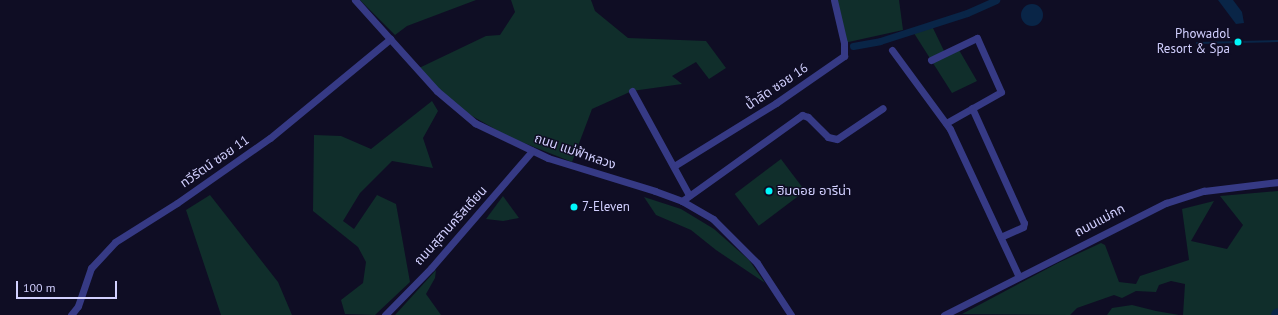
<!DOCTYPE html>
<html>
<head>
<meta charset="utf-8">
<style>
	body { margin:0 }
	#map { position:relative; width:1278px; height:315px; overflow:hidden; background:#0f0d24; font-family:"PT Sans","Noto Sans Thai",sans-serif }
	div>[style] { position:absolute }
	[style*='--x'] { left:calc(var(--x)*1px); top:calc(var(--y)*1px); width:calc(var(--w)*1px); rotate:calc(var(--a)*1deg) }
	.green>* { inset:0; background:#102e2b; transform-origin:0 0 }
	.water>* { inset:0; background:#092547 }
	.round { border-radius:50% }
	.stream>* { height:2px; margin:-1px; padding:0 1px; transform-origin:1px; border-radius:1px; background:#092547 }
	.canal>* { height:7px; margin:-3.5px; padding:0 3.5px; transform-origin:3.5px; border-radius:3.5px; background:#092547 }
	.river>* { height:12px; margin:-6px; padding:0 6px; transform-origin:6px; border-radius:6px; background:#092547 }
	.minor>* { height:7px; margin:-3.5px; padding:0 3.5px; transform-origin:3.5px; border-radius:3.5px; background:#363a85 }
	.dots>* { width:11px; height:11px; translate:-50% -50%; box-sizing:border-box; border:2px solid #0f0d24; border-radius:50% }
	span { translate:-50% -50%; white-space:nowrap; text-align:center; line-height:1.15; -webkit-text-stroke:3px #0f0d24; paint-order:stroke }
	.poi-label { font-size:13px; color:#d2d0ff }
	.right { translate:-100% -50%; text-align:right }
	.left { translate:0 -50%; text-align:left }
	.street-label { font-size:13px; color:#d2d0ff }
	.scale { position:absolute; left:16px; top:281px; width:101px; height:18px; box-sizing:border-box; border:2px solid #d2d0ff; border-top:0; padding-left:5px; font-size:12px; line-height:14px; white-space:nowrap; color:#d2d0ff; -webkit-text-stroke:3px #0f0d24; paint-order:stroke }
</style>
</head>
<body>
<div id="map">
	<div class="green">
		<div style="clip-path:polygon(360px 0,476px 0,407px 26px,395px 35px)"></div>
		<div style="clip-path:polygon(511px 0,591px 0,595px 11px,628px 38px,706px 41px,726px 68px,709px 79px,696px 62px,672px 76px,682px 84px,632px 91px,592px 109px,572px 162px,509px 137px,465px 112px,417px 69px,486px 36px,500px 35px,515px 12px)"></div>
		<div style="clip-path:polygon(834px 0,899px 0,903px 30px,844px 43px)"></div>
		<div style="clip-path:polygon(931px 24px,946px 55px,959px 50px,977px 81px,952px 93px,912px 30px)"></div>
		<div style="clip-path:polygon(432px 101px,438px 111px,423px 138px,433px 168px,392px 161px,360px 193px,343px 221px,354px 229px,377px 195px,396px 204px,410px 282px,375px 315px,345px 314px,341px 300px,363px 283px,366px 262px,358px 247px,313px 211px,314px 135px,341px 136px,371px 149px)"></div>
		<div style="left:781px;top:159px;width:40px;height:58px;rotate:53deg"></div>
		<div style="clip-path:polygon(1278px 191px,1278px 315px,1183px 315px,1185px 284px,1171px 281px,1159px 285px,1156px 292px,1136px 291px,1122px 298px,1114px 295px,1077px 308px,1070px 315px,962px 314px,1058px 263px,1101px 243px,1105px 245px,1119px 282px,1136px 284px,1140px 276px,1189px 260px,1182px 209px,1214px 201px,1191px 241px,1227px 249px,1243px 225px,1220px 196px)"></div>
		<div style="clip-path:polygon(210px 195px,278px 282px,292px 315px,221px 315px,186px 210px)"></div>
		<div style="clip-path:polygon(503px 196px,519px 218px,503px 221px,486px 219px)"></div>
		<div style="clip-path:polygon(644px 197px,681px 209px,714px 229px,749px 260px,765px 283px,716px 250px,691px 230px,656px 215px)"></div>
		<div style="clip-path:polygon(436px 270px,435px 278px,426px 294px,441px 315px,395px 315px)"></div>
		<div style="clip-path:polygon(1132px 305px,1156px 311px,1179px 315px,1107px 315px,1112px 308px)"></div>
	</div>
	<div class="water">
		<div style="clip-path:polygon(1218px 0,1233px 0,1242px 12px,1244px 23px,1236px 24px)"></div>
		<div class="round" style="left:1021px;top:4px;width:22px;height:22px"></div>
	</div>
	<div class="stream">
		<div style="--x:1197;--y:43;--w:81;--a:-1.4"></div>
	</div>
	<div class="canal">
		<div style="--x:853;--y:46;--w:27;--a:-10"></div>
		<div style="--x:880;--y:41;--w:91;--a:-17.8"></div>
		<div style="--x:967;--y:13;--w:32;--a:-24"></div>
	</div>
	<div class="river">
		<div style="--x:1277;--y:315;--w:1;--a:-45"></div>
	</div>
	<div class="minor">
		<div style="--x:355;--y:0;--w:122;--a:48"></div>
		<div style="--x:437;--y:91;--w:50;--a:40.1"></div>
		<div style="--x:475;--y:123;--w:81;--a:25.6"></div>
		<div style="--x:548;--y:158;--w:112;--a:17.1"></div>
		<div style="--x:655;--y:191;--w:29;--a:20"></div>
		<div style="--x:682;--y:201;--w:36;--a:30"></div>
		<div style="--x:713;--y:219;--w:62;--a:45"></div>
		<div style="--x:757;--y:263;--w:62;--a:56.8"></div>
		<div style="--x:892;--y:50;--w:98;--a:53.7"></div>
		<div style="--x:950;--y:129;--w:163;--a:65"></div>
		<div style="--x:931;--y:60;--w:51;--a:-25.6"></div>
		<div style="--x:977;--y:38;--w:59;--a:66"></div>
		<div style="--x:1001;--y:92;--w:63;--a:150.6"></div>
		<div style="--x:632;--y:91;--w:119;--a:61.3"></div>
		<div style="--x:972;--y:108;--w:126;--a:65.7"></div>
		<div style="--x:1024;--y:223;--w:4;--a:104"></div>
		<div style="--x:1023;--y:227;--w:24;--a:156"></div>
		<div style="--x:674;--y:166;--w:120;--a:-31.7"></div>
		<div style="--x:776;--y:103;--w:83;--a:-34.7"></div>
		<div style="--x:844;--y:56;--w:13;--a:-90"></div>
		<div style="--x:844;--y:43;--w:44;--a:-103.1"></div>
		<div style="--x:682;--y:201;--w:148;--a:-35.6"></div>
		<div style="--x:802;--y:115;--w:6;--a:18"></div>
		<div style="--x:808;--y:117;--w:28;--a:45"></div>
		<div style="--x:828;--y:137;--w:9;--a:13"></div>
		<div style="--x:837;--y:139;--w:55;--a:-34"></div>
		<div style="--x:71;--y:315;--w:11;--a:-52"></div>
		<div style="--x:78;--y:306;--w:40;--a:-71.1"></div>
		<div style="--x:91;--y:268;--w:35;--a:-47"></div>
		<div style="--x:115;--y:242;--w:73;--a:-32.2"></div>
		<div style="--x:177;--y:203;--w:113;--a:-35"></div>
		<div style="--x:270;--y:138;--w:156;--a:-39.5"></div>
		<div style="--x:385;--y:315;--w:66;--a:-45.6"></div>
		<div style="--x:431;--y:268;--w:155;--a:-49.2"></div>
		<div style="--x:944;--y:315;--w:249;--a:-26.8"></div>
		<div style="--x:1166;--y:203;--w:40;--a:-18"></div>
		<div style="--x:1204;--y:191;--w:75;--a:-6.9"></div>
	</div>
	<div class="dots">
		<div style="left:1238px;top:42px;background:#00f8fb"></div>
		<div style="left:769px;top:191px;background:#00f8fb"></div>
		<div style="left:574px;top:207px;background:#00f8fb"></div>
	</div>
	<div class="poi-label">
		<span class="right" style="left:1230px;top:42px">Phowadol<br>Resort &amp; Spa</span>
		<span class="left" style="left:777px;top:191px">ฮิมดอย อารีน่า</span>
		<span class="left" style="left:582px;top:207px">7-Eleven</span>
	</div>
	<div class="street-label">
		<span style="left:777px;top:87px;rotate:-34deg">น้ำลัด ซอย 16</span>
		<span style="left:575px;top:152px;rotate:19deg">ถนน แม่ฟ้าหลวง</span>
		<span style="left:215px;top:162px;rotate:-35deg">ทวีรัตน์ ซอย 11</span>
		<span style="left:1100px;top:221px;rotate:-28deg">ถนนแม่กก</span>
		<span style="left:451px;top:226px;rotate:-48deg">ถนนสุสานคริสเตียน</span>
	</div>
	<div class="scale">100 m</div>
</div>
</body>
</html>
